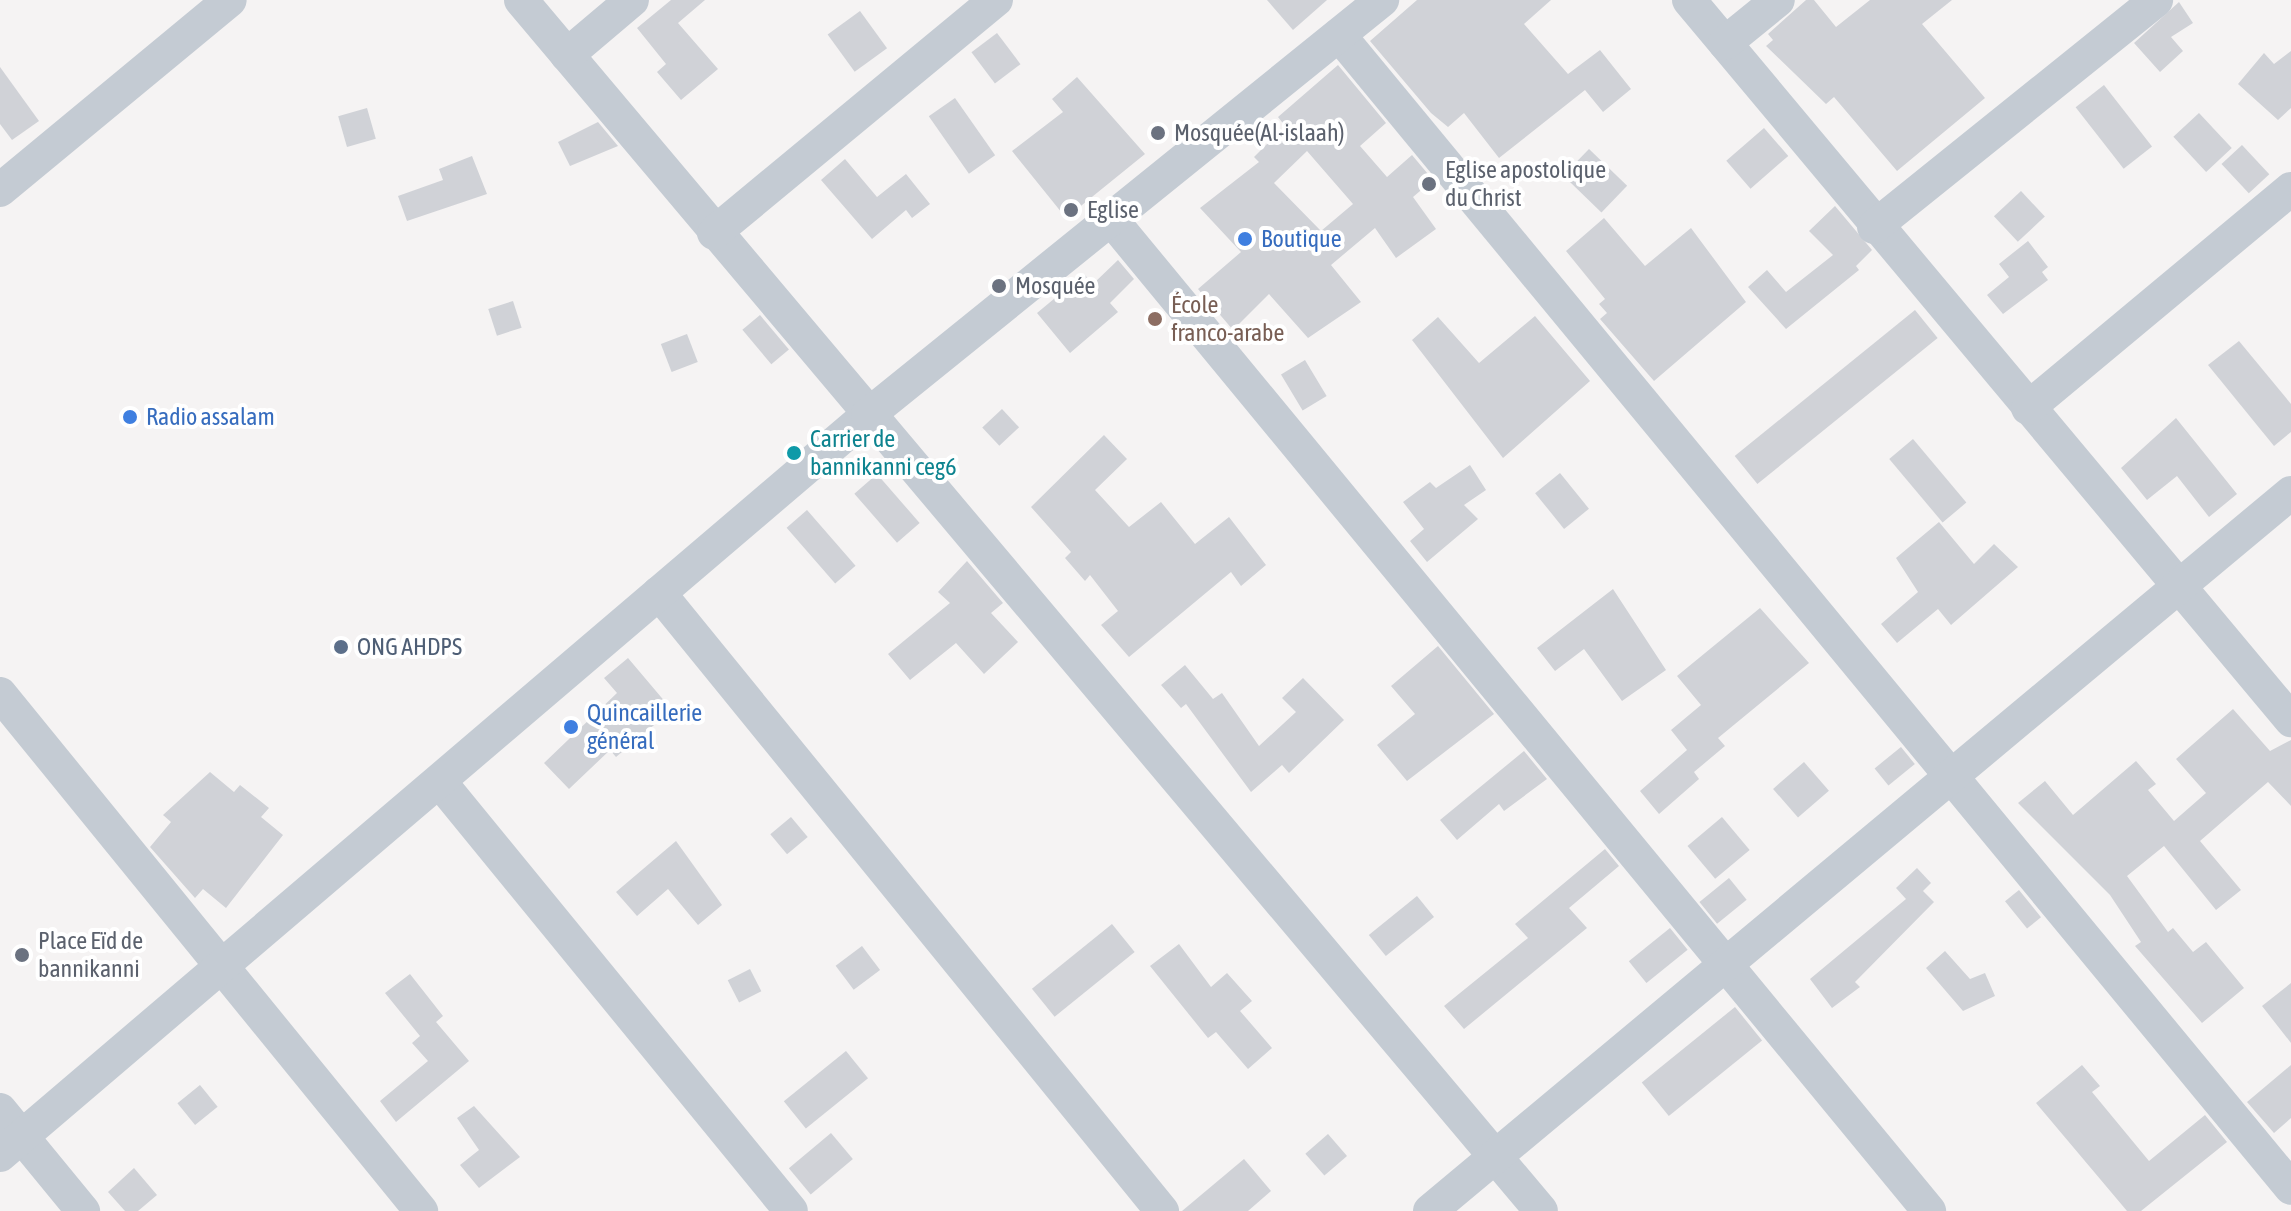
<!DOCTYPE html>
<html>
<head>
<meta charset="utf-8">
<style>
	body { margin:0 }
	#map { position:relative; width:2291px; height:1211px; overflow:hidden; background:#f5f3f3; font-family:"Asap Condensed",sans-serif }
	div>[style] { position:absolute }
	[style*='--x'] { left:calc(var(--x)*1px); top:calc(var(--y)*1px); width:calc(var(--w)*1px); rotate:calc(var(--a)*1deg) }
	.building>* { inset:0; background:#d0d2d7; transform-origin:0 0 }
	.minor>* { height:34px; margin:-17px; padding:0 17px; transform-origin:17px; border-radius:17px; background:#c4cbd3 }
	.dots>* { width:22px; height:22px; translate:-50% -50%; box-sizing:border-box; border:4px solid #fff; border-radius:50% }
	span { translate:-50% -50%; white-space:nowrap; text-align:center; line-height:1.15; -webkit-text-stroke:8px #fff; paint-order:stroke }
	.worship-label { font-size:24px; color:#5b616d }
	.left { translate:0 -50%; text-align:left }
	.shop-label { font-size:24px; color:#366cbe }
	.education-label { font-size:24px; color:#785e54 }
	.culture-label { font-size:24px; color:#0d838f }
	.service-label { font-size:24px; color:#4e5e75 }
</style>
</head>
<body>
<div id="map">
	<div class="building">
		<div style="clip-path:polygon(671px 0,705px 0,678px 23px,718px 69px,681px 100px,657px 72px,666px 64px,637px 28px)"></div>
		<div style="clip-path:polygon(1267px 0,1327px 0,1293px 30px)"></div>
		<div style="clip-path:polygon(1417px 0,1551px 0,1524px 24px,1568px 74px,1600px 50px,1631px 89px,1603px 112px,1585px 90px,1499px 158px,1464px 113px,1448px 127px,1431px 113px,1370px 41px)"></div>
		<div style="clip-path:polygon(1806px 0,1814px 0,1836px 27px,1870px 0,1952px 0,1922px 24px,1985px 98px,1897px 171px,1834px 97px,1826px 104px,1766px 46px,1773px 40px,1768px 34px)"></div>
		<div style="clip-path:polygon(2179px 2px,2193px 23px,2171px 37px,2183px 51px,2160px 72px,2134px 43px)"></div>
		<div style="left:860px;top:11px;width:46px;height:40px;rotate:54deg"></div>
		<div style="left:997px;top:33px;width:39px;height:32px;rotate:53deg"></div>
		<div style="clip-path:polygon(2291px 51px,2291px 108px,2278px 120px,2238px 84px,2264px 53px,2274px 64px)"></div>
		<div style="clip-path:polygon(evenodd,1338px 65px,1386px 123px,1360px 146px,1387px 177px,1412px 155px,1433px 180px,1413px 197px,1436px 229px,1396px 258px,1375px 228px,1331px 265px,1361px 302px,1308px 338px,1269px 294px,1233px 330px,1198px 289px,1241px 252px,1200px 208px,1259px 162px,1254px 157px,1285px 126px,1278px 117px,1338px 65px,1307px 151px,1353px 204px,1321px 231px,1274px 183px,1307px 151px)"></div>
		<div style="clip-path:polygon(0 67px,39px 121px,12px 140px,0 124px)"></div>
		<div style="clip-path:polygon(1077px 77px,1145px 154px,1066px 218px,1012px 151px,1063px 112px,1052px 99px)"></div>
		<div style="left:2104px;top:85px;width:78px;height:36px;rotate:52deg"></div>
		<div style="left:955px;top:98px;width:70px;height:32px;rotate:55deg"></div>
		<div style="left:367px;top:108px;width:32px;height:30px;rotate:74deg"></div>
		<div style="left:2199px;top:113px;width:48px;height:35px;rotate:47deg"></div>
		<div style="clip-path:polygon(598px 122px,618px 146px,570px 166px,558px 142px)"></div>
		<div style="left:1764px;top:128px;width:37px;height:50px;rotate:49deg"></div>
		<div style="left:2242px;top:145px;width:40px;height:28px;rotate:47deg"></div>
		<div style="left:1589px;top:149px;width:53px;height:37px;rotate:44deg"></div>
		<div style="clip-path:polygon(472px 156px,487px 194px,407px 221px,398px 196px,443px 180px,439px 169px)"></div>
		<div style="clip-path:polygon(845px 159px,877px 197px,906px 174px,930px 204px,912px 218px,906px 210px,872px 239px,821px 180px)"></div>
		<div style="left:2021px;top:191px;width:35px;height:37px;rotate:47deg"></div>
		<div style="clip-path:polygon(1835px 206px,1872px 250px,1856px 266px,1859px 270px,1786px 329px,1748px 287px,1767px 270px,1786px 292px,1833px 255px,1809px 231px)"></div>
		<div style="clip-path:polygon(1604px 218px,1645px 266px,1691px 228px,1746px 302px,1654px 381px,1600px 319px,1607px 313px,1599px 304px,1605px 299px,1566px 251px)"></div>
		<div style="clip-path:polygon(2028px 241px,2048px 267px,2042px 272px,2048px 280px,2003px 314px,1987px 295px,2009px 277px,1999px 264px)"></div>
		<div style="clip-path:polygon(1118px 260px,1134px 279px,1110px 303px,1118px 312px,1070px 353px,1037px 313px,1084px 274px,1093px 284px)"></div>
		<div style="left:513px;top:301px;width:28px;height:26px;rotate:72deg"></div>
		<div style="left:1915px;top:310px;width:36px;height:232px;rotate:51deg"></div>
		<div style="left:760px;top:315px;width:45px;height:23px;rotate:50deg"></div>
		<div style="clip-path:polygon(1535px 316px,1590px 381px,1503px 458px,1412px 340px,1438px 317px,1479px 363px)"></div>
		<div style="left:687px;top:334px;width:30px;height:28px;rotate:69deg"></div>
		<div style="clip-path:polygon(2239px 341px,2291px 404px,2291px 432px,2274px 446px,2208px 365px)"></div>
		<div style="left:1305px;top:360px;width:42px;height:28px;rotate:59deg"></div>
		<div style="left:1002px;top:409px;width:25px;height:27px;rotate:47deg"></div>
		<div style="clip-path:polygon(2176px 418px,2237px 494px,2209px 517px,2177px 476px,2147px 500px,2121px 468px)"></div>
		<div style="clip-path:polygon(1104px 435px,1127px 459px,1095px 490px,1129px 527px,1161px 502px,1195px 544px,1229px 517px,1266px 565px,1241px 586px,1231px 572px,1129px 657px,1101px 625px,1118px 611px,1090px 575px,1085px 581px,1065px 558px,1071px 552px,1031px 507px)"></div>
		<div style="left:1913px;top:439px;width:83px;height:31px;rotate:50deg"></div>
		<div style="clip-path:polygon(1470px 465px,1486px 490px,1464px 505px,1478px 519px,1427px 562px,1410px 541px,1424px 529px,1403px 502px,1430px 482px,1436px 488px)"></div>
		<div style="left:1560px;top:473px;width:46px;height:32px;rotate:51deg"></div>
		<div style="left:877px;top:474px;width:65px;height:30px;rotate:49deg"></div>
		<div style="left:807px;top:510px;width:74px;height:27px;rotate:49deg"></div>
		<div style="clip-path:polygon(1939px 522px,1974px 564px,1994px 544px,2018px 567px,1951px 625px,1938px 609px,1897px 643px,1881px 624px,1918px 592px,1896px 558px)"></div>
		<div style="clip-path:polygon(967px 561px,1003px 603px,991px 613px,1018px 642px,984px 674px,956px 643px,910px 680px,888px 654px,950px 603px,938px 592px)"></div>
		<div style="clip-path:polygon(1613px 589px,1666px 670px,1622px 701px,1584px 649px,1555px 671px,1537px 648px)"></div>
		<div style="clip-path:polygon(1760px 608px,1809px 663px,1718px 738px,1725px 746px,1694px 772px,1699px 779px,1659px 814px,1640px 791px,1687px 750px,1671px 730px,1701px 705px,1677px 676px)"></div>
		<div style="clip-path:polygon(1438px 646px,1494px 714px,1407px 781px,1377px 745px,1415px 714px,1391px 686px)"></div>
		<div style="clip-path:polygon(628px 658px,672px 710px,616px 757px,610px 750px,569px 789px,544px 763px,617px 693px,604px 678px)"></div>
		<div style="clip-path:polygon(1185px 665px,1213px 699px,1222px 693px,1259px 746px,1296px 712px,1282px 698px,1303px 678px,1344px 720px,1289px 773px,1282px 765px,1251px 792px,1186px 704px,1181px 708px,1161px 685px)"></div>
		<div style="clip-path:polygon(2233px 709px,2270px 751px,2291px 740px,2291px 806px,2268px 782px,2200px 841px,2241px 890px,2216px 910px,2164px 846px,2127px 876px,2168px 932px,2173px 928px,2193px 952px,2206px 942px,2244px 988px,2202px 1023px,2135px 946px,2141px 942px,2110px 895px,2018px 803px,2045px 781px,2073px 815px,2136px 761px,2156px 784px,2148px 790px,2174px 821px,2206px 793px,2176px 759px)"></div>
		<div style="left:1901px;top:747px;width:22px;height:34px;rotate:51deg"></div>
		<div style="clip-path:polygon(1524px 751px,1547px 779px,1504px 811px,1499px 804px,1457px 840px,1440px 820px)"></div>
		<div style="left:1804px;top:762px;width:38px;height:41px;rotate:49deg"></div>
		<div style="clip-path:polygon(210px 772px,234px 792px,240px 785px,269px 808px,261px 817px,283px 835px,226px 908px,203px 889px,195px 898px,150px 847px,171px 822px,163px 815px)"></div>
		<div style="left:791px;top:817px;width:26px;height:27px;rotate:50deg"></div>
		<div style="left:1722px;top:817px;width:43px;height:45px;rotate:50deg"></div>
		<div style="clip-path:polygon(676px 841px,722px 905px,698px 925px,668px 889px,637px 916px,616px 892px)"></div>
		<div style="clip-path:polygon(1605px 849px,1619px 866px,1569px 908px,1587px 928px,1464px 1029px,1444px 1006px,1528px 938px,1515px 924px)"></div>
		<div style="clip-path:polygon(1917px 868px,1931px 883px,1923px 891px,1934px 902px,1855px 982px,1860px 987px,1832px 1008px,1810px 979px,1906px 899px,1896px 888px)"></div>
		<div style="left:1729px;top:878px;width:28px;height:38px;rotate:51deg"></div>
		<div style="left:2019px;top:890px;width:35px;height:18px;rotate:51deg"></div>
		<div style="left:1417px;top:896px;width:27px;height:62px;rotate:51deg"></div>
		<div style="left:1112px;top:924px;width:36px;height:103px;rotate:51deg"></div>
		<div style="left:1670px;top:928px;width:28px;height:53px;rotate:51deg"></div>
		<div style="clip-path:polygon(1179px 944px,1211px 987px,1227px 973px,1252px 1001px,1240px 1011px,1272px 1048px,1248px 1069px,1216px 1032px,1208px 1038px,1150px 966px)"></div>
		<div style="left:862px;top:946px;width:30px;height:33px;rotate:53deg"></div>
		<div style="clip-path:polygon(1945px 951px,1970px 979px,1985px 973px,1995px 996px,1963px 1011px,1926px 968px)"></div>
		<div style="left:750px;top:969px;width:25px;height:25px;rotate:63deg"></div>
		<div style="clip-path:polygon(410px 974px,443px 1016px,436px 1022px,469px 1061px,396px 1122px,380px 1101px,428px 1061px,412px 1043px,420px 1036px,385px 993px)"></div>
		<div style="clip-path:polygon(2291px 983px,2291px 1043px,2262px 1006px)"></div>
		<div style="left:1735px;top:1007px;width:43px;height:120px;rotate:51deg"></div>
		<div style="left:846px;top:1051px;width:35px;height:80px;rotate:51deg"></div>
		<div style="clip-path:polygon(2082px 1065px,2100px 1086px,2092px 1092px,2149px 1161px,2205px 1115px,2227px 1142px,2141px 1211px,2127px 1211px,2036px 1103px)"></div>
		<div style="clip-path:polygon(2291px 1065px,2291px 1118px,2274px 1133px,2247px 1102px)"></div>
		<div style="left:200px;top:1085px;width:28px;height:29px;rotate:51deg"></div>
		<div style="clip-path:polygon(474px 1106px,520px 1157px,479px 1188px,460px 1165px,479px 1150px,457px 1118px)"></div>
		<div style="left:831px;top:1133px;width:34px;height:55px;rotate:50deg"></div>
		<div style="left:1328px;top:1134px;width:29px;height:30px;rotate:49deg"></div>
		<div style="clip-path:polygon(1244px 1159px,1271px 1191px,1248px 1211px,1182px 1211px)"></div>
		<div style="clip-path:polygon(134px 1168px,157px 1195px,138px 1211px,125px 1211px,108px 1192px)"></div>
	</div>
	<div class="minor">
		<div style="--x:521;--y:0;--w:1583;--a:49.89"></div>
		<div style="--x:1689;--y:0;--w:939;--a:50.1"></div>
		<div style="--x:1339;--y:35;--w:1495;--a:50.45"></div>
		<div style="--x:1725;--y:43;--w:68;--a:-39.1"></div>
		<div style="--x:567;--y:55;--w:85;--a:-40.2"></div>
		<div style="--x:0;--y:190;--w:298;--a:-39.6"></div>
		<div style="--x:1111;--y:219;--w:1286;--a:50.49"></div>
		<div style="--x:1874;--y:227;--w:362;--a:-38.8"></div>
		<div style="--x:714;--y:233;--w:366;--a:-39.6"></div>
		<div style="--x:2028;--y:408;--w:342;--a:-39.8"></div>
		<div style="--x:659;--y:593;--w:797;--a:50.86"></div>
		<div style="--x:0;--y:694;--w:667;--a:50.84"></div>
		<div style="--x:440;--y:782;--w:554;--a:50.71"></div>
		<div style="--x:0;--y:1110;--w:131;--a:50.6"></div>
		<div style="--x:0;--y:1155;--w:1141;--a:-40.45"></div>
		<div style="--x:868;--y:415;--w:661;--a:-38.92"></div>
		<div style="--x:1430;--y:1211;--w:1121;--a:-39.83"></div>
	</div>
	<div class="dots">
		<div style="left:1158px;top:133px;background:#6b7280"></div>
		<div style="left:1429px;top:184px;background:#6b7280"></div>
		<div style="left:1071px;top:210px;background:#6b7280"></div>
		<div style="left:1245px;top:239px;background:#3f7fe0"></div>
		<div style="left:999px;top:286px;background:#6b7280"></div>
		<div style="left:1155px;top:319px;background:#8d6e63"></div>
		<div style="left:130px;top:417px;background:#3f7fe0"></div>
		<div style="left:794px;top:453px;background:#0f9aa8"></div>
		<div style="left:341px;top:647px;background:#5c6f8a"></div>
		<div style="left:571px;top:727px;background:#3f7fe0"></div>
		<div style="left:22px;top:955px;background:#6b7280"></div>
	</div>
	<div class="worship-label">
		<span class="left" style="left:1174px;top:133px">Mosquée(Al-islaah)</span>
		<span class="left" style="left:1445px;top:184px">Eglise apostolique<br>du Christ</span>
		<span class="left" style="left:1087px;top:210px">Eglise</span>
		<span class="left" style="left:1015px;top:286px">Mosquée</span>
		<span class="left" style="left:38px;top:955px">Place Eïd de<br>bannikanni</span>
	</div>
	<div class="shop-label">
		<span class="left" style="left:1261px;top:239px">Boutique</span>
		<span class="left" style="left:146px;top:417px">Radio assalam</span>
		<span class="left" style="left:587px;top:727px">Quincaillerie<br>général</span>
	</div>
	<div class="education-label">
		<span class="left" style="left:1171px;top:319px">École<br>franco-arabe</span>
	</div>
	<div class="culture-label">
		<span class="left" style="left:810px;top:453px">Carrier de<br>bannikanni ceg6</span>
	</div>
	<div class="service-label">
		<span class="left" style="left:357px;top:647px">ONG AHDPS</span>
	</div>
</div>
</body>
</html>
